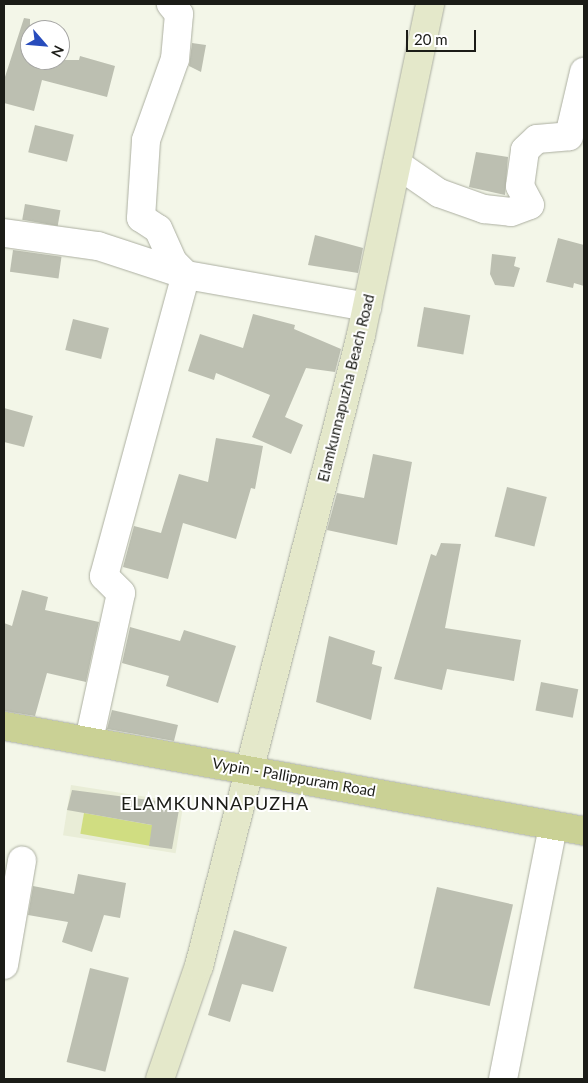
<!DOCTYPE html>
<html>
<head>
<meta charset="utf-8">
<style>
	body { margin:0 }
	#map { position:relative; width:588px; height:1083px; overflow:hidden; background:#f3f6e8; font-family:Lato,sans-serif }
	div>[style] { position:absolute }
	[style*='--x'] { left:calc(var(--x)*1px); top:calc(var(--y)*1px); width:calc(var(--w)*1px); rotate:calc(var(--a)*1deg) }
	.built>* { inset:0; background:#e9edd7; transform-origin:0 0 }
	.green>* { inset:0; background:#d0dd81; transform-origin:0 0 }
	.building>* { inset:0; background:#bcbfb1; transform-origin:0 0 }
	.roads { filter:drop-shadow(0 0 1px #acafa1) drop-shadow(0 0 1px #acafa1) }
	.street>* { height:28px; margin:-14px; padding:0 14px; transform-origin:14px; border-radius:14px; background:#fff }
	.secondary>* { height:28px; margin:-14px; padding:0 14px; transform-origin:14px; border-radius:14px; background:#e4e8ca }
	.primary>* { height:28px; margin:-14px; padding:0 14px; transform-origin:14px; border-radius:14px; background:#cad195 }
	span { translate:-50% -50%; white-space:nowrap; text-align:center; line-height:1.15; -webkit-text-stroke:4px #fff; paint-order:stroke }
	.street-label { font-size:15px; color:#1b1c17 }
	.quarter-label { font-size:18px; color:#1b1c17; letter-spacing:1px }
	.frame { position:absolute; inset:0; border:5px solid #1b1c17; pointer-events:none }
	.north { position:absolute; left:20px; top:20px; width:50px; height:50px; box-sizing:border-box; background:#fff; border:1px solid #a4a4a2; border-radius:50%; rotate:117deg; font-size:14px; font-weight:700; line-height:20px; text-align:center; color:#1b1c17 }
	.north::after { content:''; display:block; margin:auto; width:18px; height:22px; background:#284cbc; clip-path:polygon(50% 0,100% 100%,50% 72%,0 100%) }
	.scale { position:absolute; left:406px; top:30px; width:70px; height:22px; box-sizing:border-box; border:2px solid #1b1c17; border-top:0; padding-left:6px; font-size:15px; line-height:18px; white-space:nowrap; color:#1b1c17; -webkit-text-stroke:4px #fff; paint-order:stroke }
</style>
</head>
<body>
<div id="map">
	<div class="built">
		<div style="left:71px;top:785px;width:114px;height:51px;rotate:9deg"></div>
	</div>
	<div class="green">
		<div style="left:84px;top:813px;width:70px;height:21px;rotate:10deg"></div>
	</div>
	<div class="building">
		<div style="clip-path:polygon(24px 18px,30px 19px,30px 60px,79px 60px,80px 56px,115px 66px,107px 97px,42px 80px,34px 111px,4px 103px,4px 80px)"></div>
		<div style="clip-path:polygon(192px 43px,206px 45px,201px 72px,189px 66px)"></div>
		<div style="left:35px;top:125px;width:40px;height:28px;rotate:14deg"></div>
		<div style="clip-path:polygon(476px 152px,508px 157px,505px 195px,469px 187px)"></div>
		<div style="left:25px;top:204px;width:36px;height:16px;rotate:10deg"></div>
		<div style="clip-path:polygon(315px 235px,363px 248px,358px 273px,308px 265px)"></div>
		<div style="clip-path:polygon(558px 238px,584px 245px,584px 286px,574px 283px,573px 288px,546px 282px)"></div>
		<div style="left:13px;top:250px;width:49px;height:22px;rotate:8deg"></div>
		<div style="clip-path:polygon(492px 254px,516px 257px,514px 266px,520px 268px,514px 287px,495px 285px,490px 274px)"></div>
		<div style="left:424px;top:307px;width:47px;height:40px;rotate:10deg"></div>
		<div style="clip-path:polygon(253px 314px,295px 325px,294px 329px,341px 349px,335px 372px,306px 368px,285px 417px,303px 425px,291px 454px,252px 437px,270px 395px,216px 373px,214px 380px,188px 371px,200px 334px,243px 348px)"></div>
		<div style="left:73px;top:319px;width:37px;height:32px;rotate:14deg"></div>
		<div style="clip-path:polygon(4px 408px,33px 416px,24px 447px,4px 442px)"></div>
		<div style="clip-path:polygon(216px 438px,263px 446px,255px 489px,251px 488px,236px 539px,183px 523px,168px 579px,123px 567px,134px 526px,161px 533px,179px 474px,208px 482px)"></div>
		<div style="clip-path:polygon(373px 454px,412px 462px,397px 545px,327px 530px,337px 493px,364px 498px)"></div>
		<div style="left:507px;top:487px;width:41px;height:51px;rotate:14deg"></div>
		<div style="clip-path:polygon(441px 543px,461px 544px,445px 628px,521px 640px,514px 681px,447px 669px,442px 690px,394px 679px,431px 554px,436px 556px)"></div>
		<div style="clip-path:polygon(22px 590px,48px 597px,45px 610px,99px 622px,86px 682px,47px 673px,35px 716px,4px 711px,4px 623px,12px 626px)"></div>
		<div style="clip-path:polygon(130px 627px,180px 641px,184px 630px,236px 646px,218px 703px,166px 686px,169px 676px,122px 663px)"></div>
		<div style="clip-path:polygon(329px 636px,375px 651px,372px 664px,382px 667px,371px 720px,316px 702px)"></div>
		<div style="left:541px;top:682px;width:38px;height:29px;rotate:11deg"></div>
		<div style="clip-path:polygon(112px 710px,178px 725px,174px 741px,107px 729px)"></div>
		<div style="clip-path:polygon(72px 790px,180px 804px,172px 849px,149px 846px,152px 825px,67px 810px)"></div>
		<div style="clip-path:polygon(78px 874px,126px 883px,120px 918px,104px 915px,92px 952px,62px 942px,68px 922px,28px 915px,33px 886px,74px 894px)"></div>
		<div style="left:437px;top:887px;width:78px;height:104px;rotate:13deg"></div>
		<div style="clip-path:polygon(234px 930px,287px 947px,273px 992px,242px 984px,230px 1022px,208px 1015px)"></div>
		<div style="left:90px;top:968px;width:40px;height:97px;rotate:14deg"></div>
	</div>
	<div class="roads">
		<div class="street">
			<div style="--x:397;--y:164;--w:51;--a:34.6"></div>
			<div style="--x:439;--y:193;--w:48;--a:19.6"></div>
			<div style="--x:484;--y:209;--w:27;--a:6"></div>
			<div style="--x:511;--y:212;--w:20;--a:-20"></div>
			<div style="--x:530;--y:205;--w:21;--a:-118"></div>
			<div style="--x:520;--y:186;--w:36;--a:-82"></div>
			<div style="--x:525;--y:150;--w:16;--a:-43"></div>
			<div style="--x:537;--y:139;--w:32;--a:-5"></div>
			<div style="--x:569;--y:136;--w:66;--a:-76.8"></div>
			<div style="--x:4;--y:233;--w:95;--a:7.9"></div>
			<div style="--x:98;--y:246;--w:93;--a:18.2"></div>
			<div style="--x:186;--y:275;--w:184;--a:10"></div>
			<div style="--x:89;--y:740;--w:150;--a:-77.7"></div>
			<div style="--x:121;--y:593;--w:24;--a:-135"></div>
			<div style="--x:104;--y:576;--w:312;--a:-74.8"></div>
			<div style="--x:186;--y:275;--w:18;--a:-135"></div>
			<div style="--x:173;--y:262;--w:36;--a:-114"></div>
			<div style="--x:158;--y:229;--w:20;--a:-147"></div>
			<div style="--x:141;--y:218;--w:78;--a:-86.3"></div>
			<div style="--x:146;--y:140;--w:86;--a:-70.3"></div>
			<div style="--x:175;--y:59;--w:45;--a:-84.9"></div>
			<div style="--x:179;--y:14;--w:13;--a:-129"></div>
			<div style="--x:4;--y:965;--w:106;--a:-80.2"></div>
			<div style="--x:503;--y:1079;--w:258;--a:-78.8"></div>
		</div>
		<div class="secondary">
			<div style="--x:160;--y:1079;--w:120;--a:-71"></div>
			<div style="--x:199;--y:966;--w:651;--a:-75.6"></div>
			<div style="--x:361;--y:335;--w:338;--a:-78.2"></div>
		</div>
		<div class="primary">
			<div style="--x:4;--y:726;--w:589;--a:10.26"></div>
		</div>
	</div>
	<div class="street-label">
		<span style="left:346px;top:388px;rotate:-76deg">Elamkunnapuzha Beach Road</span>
		<span style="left:294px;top:777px;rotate:10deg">Vypin - Pallippuram Road</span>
	</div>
	<div class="quarter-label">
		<span style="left:215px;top:803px">ELAMKUNNAPUZHA</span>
	</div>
	<div class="frame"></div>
	<div class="north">N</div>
	<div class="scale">20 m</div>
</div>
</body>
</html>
